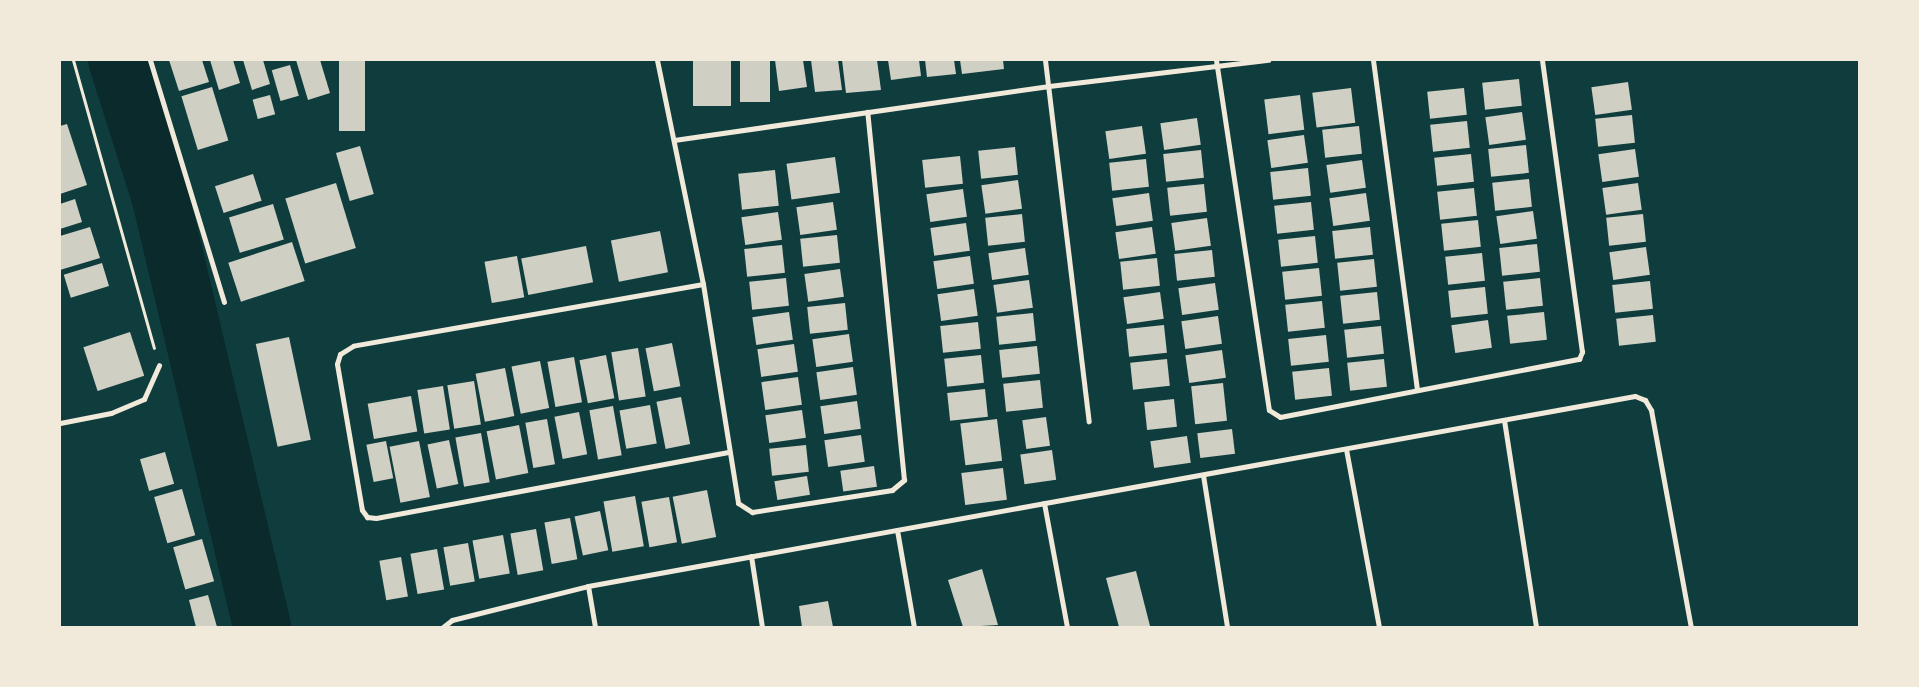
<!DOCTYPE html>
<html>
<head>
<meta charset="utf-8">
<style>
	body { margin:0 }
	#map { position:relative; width:1919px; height:687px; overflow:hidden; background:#0f3d3e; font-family:"Roboto Condensed",sans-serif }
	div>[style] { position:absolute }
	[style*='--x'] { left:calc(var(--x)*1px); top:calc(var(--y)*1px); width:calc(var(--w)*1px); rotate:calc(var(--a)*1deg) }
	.river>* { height:58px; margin:-29px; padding:0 29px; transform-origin:29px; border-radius:29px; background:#0a2a2b }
	.building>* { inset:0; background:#cfcfc3; transform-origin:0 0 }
	.path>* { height:3px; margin:-1.5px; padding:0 1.5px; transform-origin:1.5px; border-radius:1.5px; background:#f1e9da }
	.minor>* { height:5px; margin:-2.5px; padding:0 2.5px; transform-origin:2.5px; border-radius:2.5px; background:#f1e9da }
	span { translate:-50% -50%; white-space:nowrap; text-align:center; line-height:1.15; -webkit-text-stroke:4px #f1e9da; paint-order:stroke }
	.frame { position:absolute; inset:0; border:61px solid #f1e9da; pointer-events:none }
</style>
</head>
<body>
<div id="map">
	<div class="river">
		<div style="--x:117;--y:60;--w:146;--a:72.4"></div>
		<div style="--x:161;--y:199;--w:440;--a:76.7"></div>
	</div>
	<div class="building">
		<div style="clip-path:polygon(169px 60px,202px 60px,209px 82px,179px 91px)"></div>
		<div style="clip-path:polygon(210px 60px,233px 60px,240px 83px,219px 90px)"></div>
		<div style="clip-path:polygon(243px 60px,263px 60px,270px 84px,252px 90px)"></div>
		<div style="clip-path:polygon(296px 60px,320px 60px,330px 93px,308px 100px)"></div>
		<div style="left:339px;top:60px;width:26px;height:71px"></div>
		<div style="left:693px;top:60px;width:38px;height:46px"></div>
		<div style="left:740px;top:60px;width:30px;height:42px"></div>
		<div style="clip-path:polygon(775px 60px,803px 60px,807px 87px,779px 91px)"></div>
		<div style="clip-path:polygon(811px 60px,838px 60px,842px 90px,815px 92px)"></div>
		<div style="clip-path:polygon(842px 60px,877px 60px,881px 90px,846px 93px)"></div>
		<div style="clip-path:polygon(888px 60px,919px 60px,921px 76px,891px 80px)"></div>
		<div style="clip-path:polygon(925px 60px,954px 60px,956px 74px,927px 77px)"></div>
		<div style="clip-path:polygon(960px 60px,1003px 60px,1004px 69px,962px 74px)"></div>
		<div style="left:290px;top:65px;width:32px;height:19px;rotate:74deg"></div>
		<div style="left:1519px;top:79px;width:27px;height:37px;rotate:84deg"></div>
		<div style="left:1628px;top:82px;width:28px;height:37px;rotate:82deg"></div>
		<div style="left:212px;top:87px;width:56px;height:32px;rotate:73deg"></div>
		<div style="left:1351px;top:88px;width:35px;height:39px;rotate:83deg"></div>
		<div style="left:1464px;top:88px;width:27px;height:37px;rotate:84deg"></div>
		<div style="left:270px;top:95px;width:20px;height:18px;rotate:75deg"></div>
		<div style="left:1300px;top:95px;width:35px;height:36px;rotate:83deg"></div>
		<div style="left:1522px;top:112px;width:28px;height:37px;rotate:82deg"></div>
		<div style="left:1632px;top:115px;width:28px;height:37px;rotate:84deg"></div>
		<div style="left:1197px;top:118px;width:27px;height:37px;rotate:82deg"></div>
		<div style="left:1467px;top:121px;width:27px;height:37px;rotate:84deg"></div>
		<div style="clip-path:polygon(67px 124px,87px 185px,60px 194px,60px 126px)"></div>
		<div style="left:1142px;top:126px;width:28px;height:37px;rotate:82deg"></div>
		<div style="left:1359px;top:126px;width:28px;height:37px;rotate:84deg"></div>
		<div style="left:1304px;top:135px;width:28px;height:37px;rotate:82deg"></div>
		<div style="left:1526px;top:145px;width:28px;height:38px;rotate:84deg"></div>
		<div style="left:360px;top:146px;width:50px;height:25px;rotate:74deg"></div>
		<div style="left:1015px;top:147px;width:28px;height:37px;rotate:84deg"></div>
		<div style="left:1635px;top:149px;width:28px;height:37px;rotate:82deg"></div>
		<div style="left:1201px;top:150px;width:28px;height:38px;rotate:84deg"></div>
		<div style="left:1471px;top:154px;width:28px;height:37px;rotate:84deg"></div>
		<div style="left:960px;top:156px;width:28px;height:38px;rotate:84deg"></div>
		<div style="left:835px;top:157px;width:36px;height:49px;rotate:82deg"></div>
		<div style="left:1146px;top:159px;width:28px;height:37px;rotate:84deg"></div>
		<div style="left:1362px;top:160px;width:28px;height:36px;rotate:82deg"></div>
		<div style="left:1308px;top:168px;width:28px;height:38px;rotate:84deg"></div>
		<div style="left:775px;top:170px;width:36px;height:37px;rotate:84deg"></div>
		<div style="left:253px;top:174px;width:28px;height:40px;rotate:72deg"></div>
		<div style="left:1529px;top:179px;width:28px;height:37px;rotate:84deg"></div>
		<div style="left:1018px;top:180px;width:29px;height:37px;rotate:82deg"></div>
		<div style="left:336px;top:183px;width:68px;height:53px;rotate:73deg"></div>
		<div style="left:1638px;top:183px;width:27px;height:36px;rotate:82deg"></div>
		<div style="left:1204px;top:184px;width:28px;height:37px;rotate:84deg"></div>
		<div style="left:1474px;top:188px;width:28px;height:37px;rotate:84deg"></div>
		<div style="left:963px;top:189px;width:28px;height:37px;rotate:82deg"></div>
		<div style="left:1149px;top:193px;width:28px;height:37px;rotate:82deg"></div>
		<div style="left:1366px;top:193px;width:28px;height:37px;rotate:82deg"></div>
		<div style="clip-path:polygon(75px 199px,82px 222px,60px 229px,60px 204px)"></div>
		<div style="left:833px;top:202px;width:28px;height:37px;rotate:82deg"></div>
		<div style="left:1311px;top:202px;width:28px;height:37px;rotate:84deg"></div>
		<div style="left:273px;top:204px;width:37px;height:46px;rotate:73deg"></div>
		<div style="left:1533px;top:211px;width:28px;height:37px;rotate:82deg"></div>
		<div style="left:778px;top:212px;width:28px;height:37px;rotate:82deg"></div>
		<div style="left:1022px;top:214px;width:28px;height:37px;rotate:84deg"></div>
		<div style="left:1643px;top:214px;width:28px;height:37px;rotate:84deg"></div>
		<div style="left:1207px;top:218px;width:28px;height:36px;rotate:82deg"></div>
		<div style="left:1478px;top:220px;width:27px;height:37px;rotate:84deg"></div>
		<div style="left:966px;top:223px;width:28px;height:36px;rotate:82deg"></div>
		<div style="clip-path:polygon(90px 227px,100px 258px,60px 270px,60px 236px)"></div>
		<div style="left:1152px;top:227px;width:27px;height:37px;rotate:82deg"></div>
		<div style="left:1370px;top:227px;width:28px;height:38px;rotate:84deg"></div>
		<div style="left:660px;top:231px;width:42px;height:50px;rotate:79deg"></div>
		<div style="left:837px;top:235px;width:28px;height:37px;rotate:84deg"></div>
		<div style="left:1315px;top:236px;width:27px;height:37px;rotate:84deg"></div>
		<div style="left:292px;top:242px;width:41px;height:67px;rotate:72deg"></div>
		<div style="left:1537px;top:244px;width:28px;height:38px;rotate:84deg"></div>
		<div style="left:782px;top:245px;width:28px;height:38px;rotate:84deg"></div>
		<div style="left:586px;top:246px;width:37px;height:66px;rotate:79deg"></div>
		<div style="left:1646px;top:247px;width:28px;height:37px;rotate:82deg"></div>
		<div style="left:1025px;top:248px;width:27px;height:37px;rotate:82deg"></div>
		<div style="left:1212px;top:250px;width:27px;height:38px;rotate:84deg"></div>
		<div style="left:1482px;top:253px;width:28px;height:37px;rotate:84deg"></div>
		<div style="left:517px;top:256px;width:42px;height:33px;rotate:80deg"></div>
		<div style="left:970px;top:256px;width:28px;height:37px;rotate:82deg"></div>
		<div style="left:1157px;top:258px;width:28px;height:37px;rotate:84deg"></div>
		<div style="left:1374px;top:259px;width:28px;height:37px;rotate:84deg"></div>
		<div style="left:102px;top:263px;width:24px;height:40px;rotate:73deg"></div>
		<div style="left:1319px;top:268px;width:28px;height:37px;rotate:84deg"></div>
		<div style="left:840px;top:269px;width:28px;height:36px;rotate:82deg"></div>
		<div style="left:786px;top:278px;width:28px;height:37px;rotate:84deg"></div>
		<div style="left:1540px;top:278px;width:28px;height:37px;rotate:84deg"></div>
		<div style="left:1029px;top:280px;width:28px;height:36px;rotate:82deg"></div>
		<div style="left:1650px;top:281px;width:28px;height:38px;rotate:84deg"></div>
		<div style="left:1215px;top:283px;width:27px;height:37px;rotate:82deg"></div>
		<div style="left:1485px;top:287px;width:27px;height:37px;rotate:84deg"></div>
		<div style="left:974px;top:289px;width:27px;height:37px;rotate:82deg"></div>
		<div style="left:1160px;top:292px;width:27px;height:37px;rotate:82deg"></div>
		<div style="left:1377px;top:292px;width:28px;height:37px;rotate:84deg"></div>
		<div style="left:1322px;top:301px;width:27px;height:37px;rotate:84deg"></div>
		<div style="left:845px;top:303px;width:27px;height:38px;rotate:84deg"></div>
		<div style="left:789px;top:312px;width:28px;height:37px;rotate:82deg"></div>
		<div style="left:1544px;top:312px;width:28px;height:37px;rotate:84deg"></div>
		<div style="left:1033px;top:313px;width:28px;height:37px;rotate:84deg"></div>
		<div style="left:1653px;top:315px;width:27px;height:37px;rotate:84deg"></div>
		<div style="left:1218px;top:316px;width:28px;height:37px;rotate:82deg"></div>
		<div style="left:1488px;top:320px;width:28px;height:37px;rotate:82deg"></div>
		<div style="left:978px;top:322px;width:27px;height:38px;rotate:84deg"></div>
		<div style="left:1164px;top:325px;width:28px;height:38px;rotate:84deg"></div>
		<div style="left:1381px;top:326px;width:28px;height:37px;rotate:84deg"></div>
		<div style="left:130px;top:332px;width:46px;height:49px;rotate:72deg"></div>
		<div style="left:849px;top:334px;width:28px;height:37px;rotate:82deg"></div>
		<div style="left:1326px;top:335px;width:27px;height:38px;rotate:84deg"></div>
		<div style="left:289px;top:337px;width:105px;height:34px;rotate:78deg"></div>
		<div style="left:672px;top:343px;width:44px;height:27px;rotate:79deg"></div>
		<div style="left:794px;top:344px;width:28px;height:37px;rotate:82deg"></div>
		<div style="left:1037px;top:346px;width:28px;height:38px;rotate:84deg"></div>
		<div style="left:638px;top:348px;width:49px;height:27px;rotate:81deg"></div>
		<div style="left:1222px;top:350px;width:28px;height:37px;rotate:82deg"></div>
		<div style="left:606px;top:355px;width:44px;height:27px;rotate:79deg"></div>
		<div style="left:981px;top:355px;width:28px;height:37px;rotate:84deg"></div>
		<div style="left:574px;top:357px;width:46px;height:27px;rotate:80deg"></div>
		<div style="left:1167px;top:359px;width:27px;height:37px;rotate:84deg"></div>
		<div style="left:1384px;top:359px;width:28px;height:37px;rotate:84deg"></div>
		<div style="left:540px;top:361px;width:48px;height:29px;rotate:79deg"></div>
		<div style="left:853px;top:367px;width:28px;height:37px;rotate:82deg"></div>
		<div style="left:505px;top:368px;width:49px;height:30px;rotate:79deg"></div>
		<div style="left:1329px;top:368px;width:28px;height:37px;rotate:84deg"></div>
		<div style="left:798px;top:377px;width:28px;height:37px;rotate:82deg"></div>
		<div style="left:1040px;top:380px;width:28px;height:37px;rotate:84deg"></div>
		<div style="left:474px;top:381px;width:44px;height:27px;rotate:81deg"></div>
		<div style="left:1223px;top:383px;width:38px;height:32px;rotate:84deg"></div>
		<div style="left:443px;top:386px;width:44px;height:26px;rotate:81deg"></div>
		<div style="left:985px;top:389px;width:28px;height:38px;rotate:84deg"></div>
		<div style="left:411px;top:396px;width:36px;height:44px;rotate:80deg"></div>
		<div style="left:681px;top:397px;width:48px;height:25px;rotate:79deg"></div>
		<div style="left:1174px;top:399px;width:28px;height:30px;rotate:84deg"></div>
		<div style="left:857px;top:401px;width:28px;height:37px;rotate:82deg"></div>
		<div style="left:650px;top:405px;width:39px;height:31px;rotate:80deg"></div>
		<div style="left:613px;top:406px;width:50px;height:24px;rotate:80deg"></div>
		<div style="left:802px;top:410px;width:28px;height:37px;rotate:82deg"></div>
		<div style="left:579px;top:412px;width:43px;height:25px;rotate:79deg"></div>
		<div style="left:1046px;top:417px;width:29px;height:24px;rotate:82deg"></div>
		<div style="left:547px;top:419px;width:46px;height:22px;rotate:80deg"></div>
		<div style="left:997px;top:419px;width:42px;height:37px;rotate:83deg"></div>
		<div style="left:519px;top:425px;width:49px;height:33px;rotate:79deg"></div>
		<div style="left:1232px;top:429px;width:25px;height:35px;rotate:83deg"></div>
		<div style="left:481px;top:433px;width:50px;height:26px;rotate:80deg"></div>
		<div style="left:861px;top:435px;width:27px;height:37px;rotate:82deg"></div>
		<div style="left:1187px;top:436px;width:27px;height:37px;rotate:82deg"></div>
		<div style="left:449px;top:440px;width:45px;height:22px;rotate:78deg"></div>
		<div style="left:386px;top:441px;width:38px;height:20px;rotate:79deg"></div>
		<div style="left:419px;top:441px;width:57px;height:30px;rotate:79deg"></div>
		<div style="left:806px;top:445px;width:27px;height:37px;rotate:84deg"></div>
		<div style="left:1052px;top:450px;width:30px;height:32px;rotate:82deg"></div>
		<div style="left:165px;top:452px;width:33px;height:26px;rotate:74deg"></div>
		<div style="left:874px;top:466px;width:21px;height:34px;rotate:82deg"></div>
		<div style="left:1003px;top:468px;width:32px;height:42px;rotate:83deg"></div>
		<div style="left:807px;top:476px;width:19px;height:33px;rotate:81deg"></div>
		<div style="left:182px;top:489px;width:48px;height:29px;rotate:74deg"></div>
		<div style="left:707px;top:490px;width:48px;height:35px;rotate:79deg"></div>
		<div style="left:635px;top:496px;width:51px;height:32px;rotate:80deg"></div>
		<div style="left:669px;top:497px;width:46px;height:28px;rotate:80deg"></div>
		<div style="left:600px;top:511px;width:40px;height:26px;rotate:78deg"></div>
		<div style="left:570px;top:518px;width:42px;height:26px;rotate:80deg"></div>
		<div style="left:536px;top:529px;width:42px;height:26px;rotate:80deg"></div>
		<div style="left:503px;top:535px;width:39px;height:31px;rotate:80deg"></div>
		<div style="left:202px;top:539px;width:44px;height:30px;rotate:74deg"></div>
		<div style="left:468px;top:543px;width:39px;height:25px;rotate:80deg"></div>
		<div style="left:437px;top:549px;width:41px;height:27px;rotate:80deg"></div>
		<div style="left:401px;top:557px;width:40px;height:22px;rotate:80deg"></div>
		<div style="clip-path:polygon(982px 569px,998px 625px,963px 627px,948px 580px)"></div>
		<div style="clip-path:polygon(1136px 571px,1150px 626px,1119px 627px,1106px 578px)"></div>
		<div style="clip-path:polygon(208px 595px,217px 627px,196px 627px,189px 600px)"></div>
		<div style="clip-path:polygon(828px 601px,833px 627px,802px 627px,799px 606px)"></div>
	</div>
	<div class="path">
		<div style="--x:73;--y:60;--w:299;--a:74.3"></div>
	</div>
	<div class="minor">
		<div style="--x:150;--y:60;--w:253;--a:73"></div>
		<div style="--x:657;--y:60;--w:229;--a:78.4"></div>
		<div style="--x:703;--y:284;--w:222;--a:80.9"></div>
		<div style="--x:738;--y:503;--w:17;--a:33"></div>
		<div style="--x:752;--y:512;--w:142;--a:-8.9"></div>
		<div style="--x:892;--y:490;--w:16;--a:-40"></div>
		<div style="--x:904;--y:480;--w:370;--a:-95.7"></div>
		<div style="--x:1045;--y:60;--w:364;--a:83.1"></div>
		<div style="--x:1216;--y:60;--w:354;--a:81.4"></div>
		<div style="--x:1269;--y:410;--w:13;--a:32"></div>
		<div style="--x:1280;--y:417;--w:305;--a:-11"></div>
		<div style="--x:1579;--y:359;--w:8;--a:-67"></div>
		<div style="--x:1582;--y:352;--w:295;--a:-97.8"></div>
		<div style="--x:1373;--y:60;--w:332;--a:82.4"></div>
		<div style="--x:674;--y:140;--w:379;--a:-8.2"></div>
		<div style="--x:1049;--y:86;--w:221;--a:-6.8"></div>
		<div style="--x:703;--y:284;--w:355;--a:170"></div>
		<div style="--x:353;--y:346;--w:15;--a:148"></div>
		<div style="--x:340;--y:354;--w:10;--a:107"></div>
		<div style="--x:337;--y:364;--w:148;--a:80.3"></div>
		<div style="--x:362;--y:510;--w:9;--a:54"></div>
		<div style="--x:367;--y:517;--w:9;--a:6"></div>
		<div style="--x:376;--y:518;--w:357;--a:-10.6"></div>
		<div style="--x:1504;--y:420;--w:209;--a:81.2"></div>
		<div style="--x:60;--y:423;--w:52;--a:-11.1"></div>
		<div style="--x:111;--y:413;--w:36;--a:-23"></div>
		<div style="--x:144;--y:399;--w:37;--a:-66"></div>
		<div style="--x:1346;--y:449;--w:181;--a:79.5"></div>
		<div style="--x:1203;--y:475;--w:154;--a:81"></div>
		<div style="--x:1044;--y:503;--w:126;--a:79.5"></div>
		<div style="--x:897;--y:530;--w:98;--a:80.1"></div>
		<div style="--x:751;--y:556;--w:72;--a:81.2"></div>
		<div style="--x:588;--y:586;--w:42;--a:80.3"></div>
		<div style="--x:443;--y:627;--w:11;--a:-38"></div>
		<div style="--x:452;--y:620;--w:140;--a:-14"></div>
		<div style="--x:588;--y:586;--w:1064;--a:-10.29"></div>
		<div style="--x:1635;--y:396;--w:11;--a:22"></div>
		<div style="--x:1645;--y:400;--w:12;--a:59"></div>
		<div style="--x:1651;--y:410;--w:221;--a:79.6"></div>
	</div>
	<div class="frame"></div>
</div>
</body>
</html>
